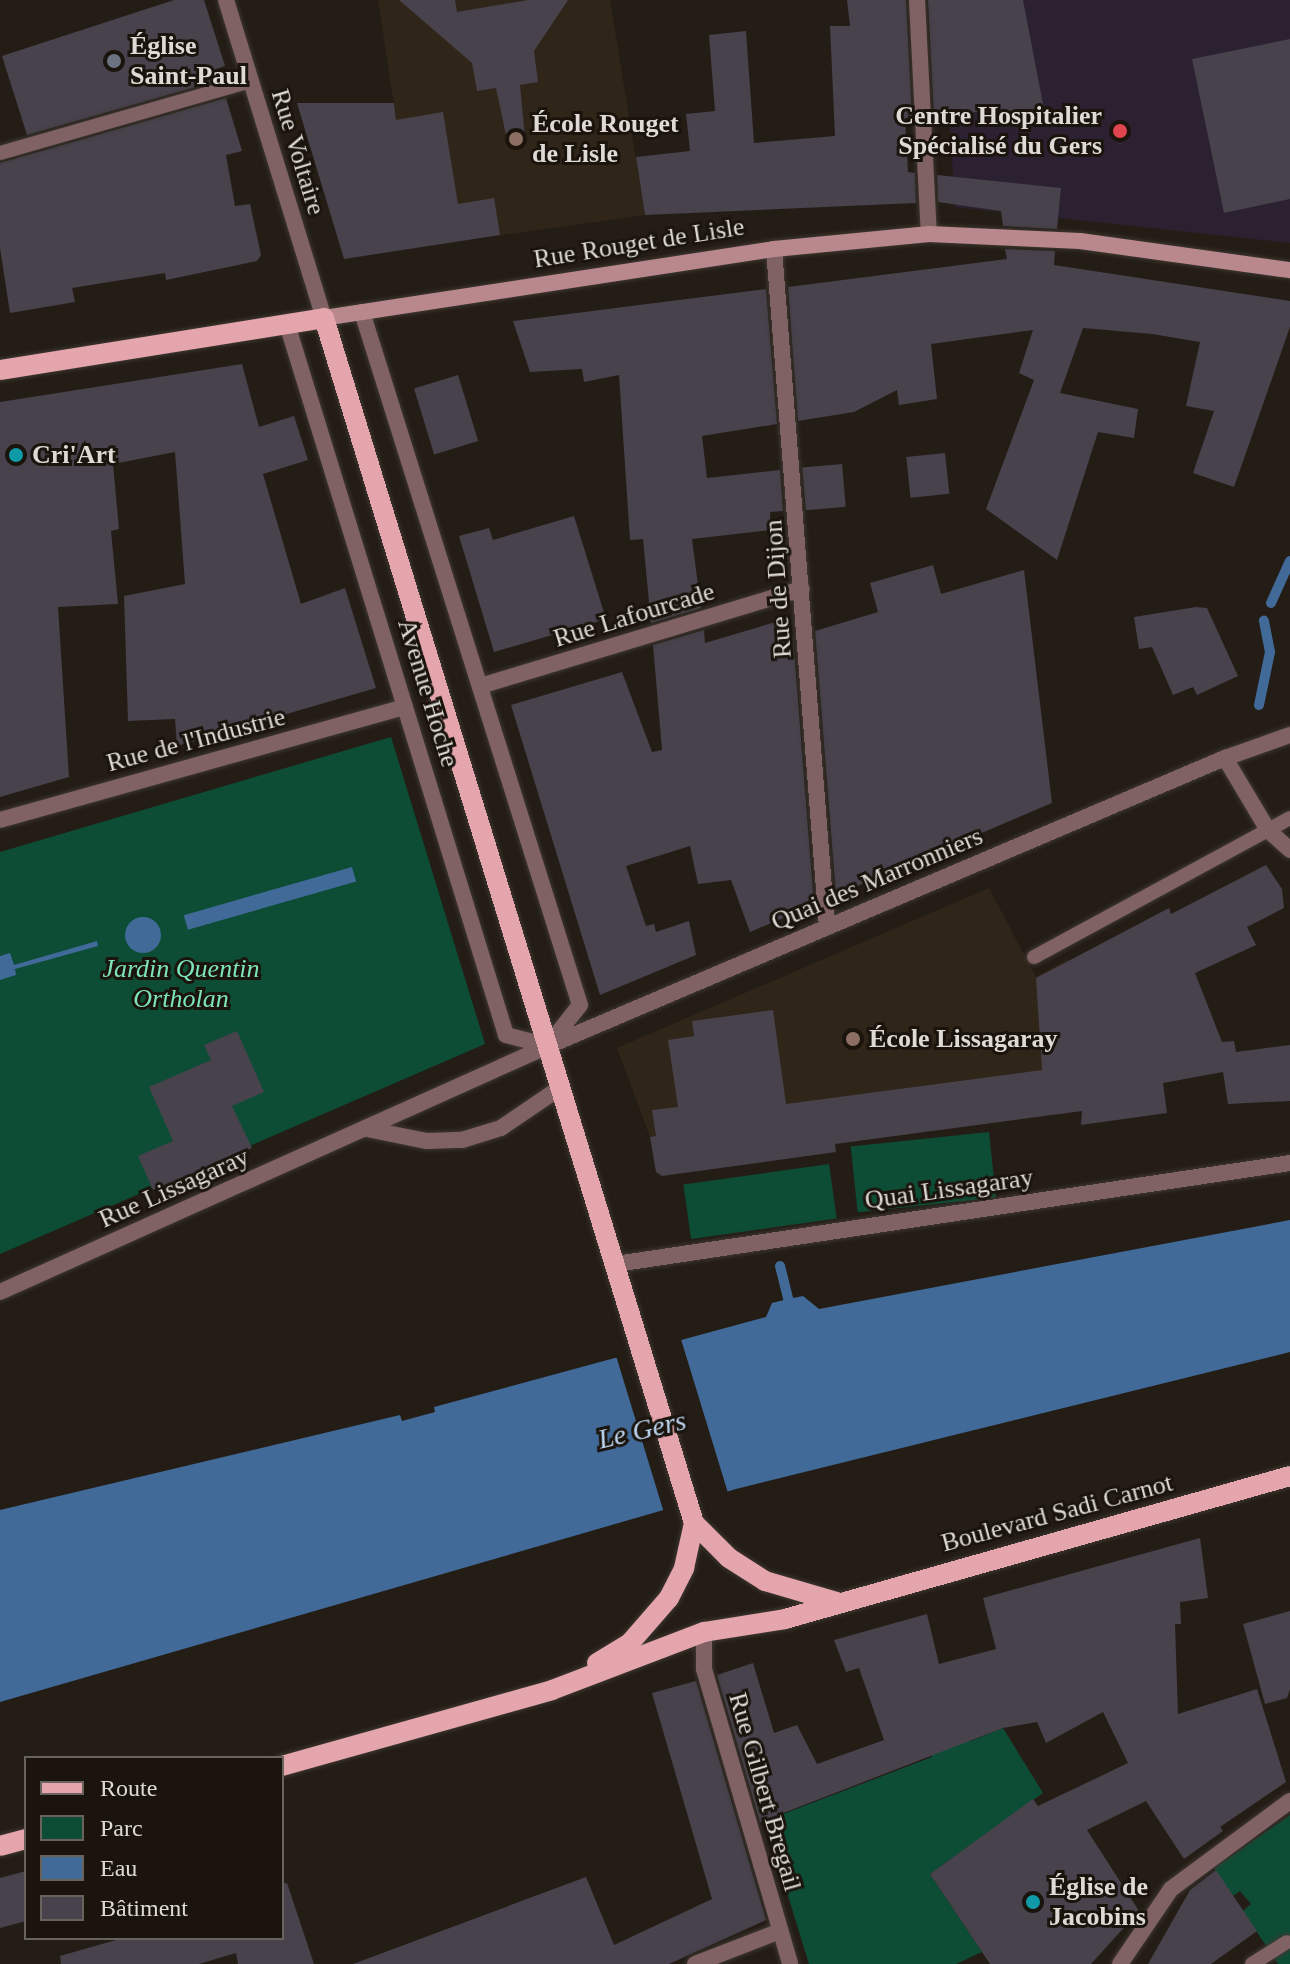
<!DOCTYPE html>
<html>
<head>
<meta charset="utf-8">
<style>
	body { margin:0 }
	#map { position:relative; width:1290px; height:1964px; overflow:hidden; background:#241d16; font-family:"Times New Roman",serif }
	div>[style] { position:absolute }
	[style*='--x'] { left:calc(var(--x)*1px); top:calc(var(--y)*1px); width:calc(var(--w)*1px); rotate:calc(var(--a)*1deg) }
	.built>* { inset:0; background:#302519 }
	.medical>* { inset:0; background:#2b2130 }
	.green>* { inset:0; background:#0d4d36; transform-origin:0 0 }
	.water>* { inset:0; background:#416a99; transform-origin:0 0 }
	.round { border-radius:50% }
	.pier>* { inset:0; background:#241d16; transform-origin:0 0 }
	.stream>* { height:10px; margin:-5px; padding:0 5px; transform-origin:5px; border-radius:5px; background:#416a99 }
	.building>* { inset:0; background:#47424c; transform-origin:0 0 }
	.roads { filter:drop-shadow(0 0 2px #3e3731) drop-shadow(0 0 2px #3e3731) }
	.service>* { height:14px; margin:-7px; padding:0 7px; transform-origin:7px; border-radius:7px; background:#806265 }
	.minor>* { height:16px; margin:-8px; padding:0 8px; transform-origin:8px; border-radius:8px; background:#806265 }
	.tertiary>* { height:16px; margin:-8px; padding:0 8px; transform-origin:8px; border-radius:8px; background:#806265 }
	.secondary>* { height:16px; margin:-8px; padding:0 8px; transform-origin:8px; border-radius:8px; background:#b8888d }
	.primary>* { height:20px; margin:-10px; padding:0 10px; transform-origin:10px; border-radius:10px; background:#e4a6ac }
	.dots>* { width:22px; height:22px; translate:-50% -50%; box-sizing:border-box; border:4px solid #1a140d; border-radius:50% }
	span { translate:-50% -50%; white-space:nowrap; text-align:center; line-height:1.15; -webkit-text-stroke:6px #1a140d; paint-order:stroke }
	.poi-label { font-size:26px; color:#dfdad6; font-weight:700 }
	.left { translate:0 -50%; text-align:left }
	.right { translate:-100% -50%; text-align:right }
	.street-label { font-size:26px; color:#dfdad6 }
	.park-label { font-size:26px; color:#7ce4b8; font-style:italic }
	.water-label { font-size:28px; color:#bed6f2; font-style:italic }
	.legend { position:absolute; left:24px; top:1756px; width:260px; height:184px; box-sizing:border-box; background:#1a140d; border:2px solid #69635d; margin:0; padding:10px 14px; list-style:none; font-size:24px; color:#dfdad6 }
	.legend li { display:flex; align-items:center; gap:16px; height:40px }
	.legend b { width:40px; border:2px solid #69635d }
</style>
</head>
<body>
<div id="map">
	<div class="built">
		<div style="clip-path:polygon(378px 0,610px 0,645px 215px,416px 247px)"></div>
		<div style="clip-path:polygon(989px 888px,1036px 977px,1068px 959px,1075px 1021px,1066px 1113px,835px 1144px,662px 1176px,656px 1172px,650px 1137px,617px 1048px)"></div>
	</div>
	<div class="medical">
		<div style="clip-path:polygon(942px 0,1290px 0,1290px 243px,955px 207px)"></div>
	</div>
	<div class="green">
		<div style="clip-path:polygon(391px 737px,485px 1044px,0 1254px,0 852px)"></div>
		<div style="left:989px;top:1132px;width:66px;height:139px;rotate:84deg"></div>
		<div style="left:829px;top:1164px;width:55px;height:147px;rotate:82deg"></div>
		<div style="clip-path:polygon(958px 1705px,971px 1741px,1003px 1728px,1043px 1793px,930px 1874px,982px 1952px,956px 1964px,809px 1964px,765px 1821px,932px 1757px,925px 1736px)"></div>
		<div style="clip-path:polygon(1290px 1815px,1290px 1964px,1278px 1964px,1243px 1911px,1251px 1904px,1240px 1891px,1233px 1896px,1214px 1868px)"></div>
	</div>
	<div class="water">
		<div style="left:352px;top:867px;width:15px;height:175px;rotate:74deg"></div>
		<div class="round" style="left:125px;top:917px;width:36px;height:36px"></div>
		<div style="clip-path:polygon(97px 941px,98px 946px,15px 969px,16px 975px,0 980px,0 956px,10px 953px,14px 965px)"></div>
		<div style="clip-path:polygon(1290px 1220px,1290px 1352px,736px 1489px,0 1702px,0 1510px,400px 1415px,402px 1421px,435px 1412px,434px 1407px,766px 1317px,772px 1303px,788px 1299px,803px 1296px,819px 1309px)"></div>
	</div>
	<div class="pier">
		<div style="left:680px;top:1336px;width:166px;height:67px;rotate:73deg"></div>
	</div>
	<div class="stream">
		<div style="--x:1271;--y:603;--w:46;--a:-65.7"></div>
		<div style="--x:1259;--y:705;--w:54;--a:-78.3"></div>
		<div style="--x:1270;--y:652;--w:32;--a:-101"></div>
		<div style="--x:780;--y:1266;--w:45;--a:76"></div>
	</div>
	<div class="building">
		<div style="clip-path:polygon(174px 0,204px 0,225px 66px,216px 69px,220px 80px,27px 135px,2px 56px)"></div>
		<div style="clip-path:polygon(399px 0,455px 0,457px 12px,528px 0,568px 0,534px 51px,538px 82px,520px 85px,525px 138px,507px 140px,496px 88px,477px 91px,472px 63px)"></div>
		<div style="clip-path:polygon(847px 0,906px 0,912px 118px,905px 118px,908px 172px,915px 173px,916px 203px,645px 215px,636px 157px,690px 151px,686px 114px,715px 111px,709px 35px,746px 31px,754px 143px,835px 136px,830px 26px,850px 26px)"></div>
		<div style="clip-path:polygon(928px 0,1023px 0,1044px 109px,1009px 118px,1007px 109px,934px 116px)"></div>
		<div style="clip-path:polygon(1290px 39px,1290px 199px,1224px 213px,1192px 59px)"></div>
		<div style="clip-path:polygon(226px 98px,242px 151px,226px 155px,235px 206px,250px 204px,261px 255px,257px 261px,166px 280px,165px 273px,72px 288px,75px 302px,10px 313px,0 248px,0 163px)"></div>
		<div style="clip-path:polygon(297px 103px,394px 103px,396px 120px,443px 112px,458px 204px,494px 198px,500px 235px,344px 259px)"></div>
		<div style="clip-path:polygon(937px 175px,1061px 188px,1057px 229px,1003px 226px,1001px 211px,938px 202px)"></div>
		<div style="clip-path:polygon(1005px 249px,1055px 251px,1054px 265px,1290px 301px,1290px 327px,1234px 487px,1193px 473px,1214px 411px,1186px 406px,1200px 342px,1152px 334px,1083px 328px,1060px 393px,1138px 409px,1134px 438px,1098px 432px,1057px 560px,986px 509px,1034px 380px,1019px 373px,1033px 330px,931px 344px,937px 399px,899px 405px,897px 390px,854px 412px,798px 421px,788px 287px,1007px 259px)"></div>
		<div style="clip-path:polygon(766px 289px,777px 424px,702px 436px,707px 478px,780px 470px,783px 511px,770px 512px,771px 530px,692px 539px,701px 608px,651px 623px,643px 539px,630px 540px,619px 375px,584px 382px,582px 369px,530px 372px,513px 321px)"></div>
		<div style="clip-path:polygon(242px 364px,259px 427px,294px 416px,308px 460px,263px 474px,301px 604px,345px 588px,376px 688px,177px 746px,175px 719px,128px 721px,124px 596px,185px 584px,175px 452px,113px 464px,119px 529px,111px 531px,118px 604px,58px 607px,69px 777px,0 797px,0 402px)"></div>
		<div style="left:458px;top:375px;width:69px;height:46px;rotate:73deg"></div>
		<div style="left:945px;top:453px;width:41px;height:39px;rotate:84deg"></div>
		<div style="left:842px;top:464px;width:43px;height:40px;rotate:85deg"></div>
		<div style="clip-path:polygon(574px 516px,606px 619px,494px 652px,459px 536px,489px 528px,493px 540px)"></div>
		<div style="clip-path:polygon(933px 565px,941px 594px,1024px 570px,1052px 803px,836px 895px,815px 631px,878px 612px,870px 583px)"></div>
		<div style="clip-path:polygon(1196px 607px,1207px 608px,1238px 676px,1197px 695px,1193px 687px,1173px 695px,1152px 647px,1139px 649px,1134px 617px)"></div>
		<div style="clip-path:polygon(779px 621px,781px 641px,793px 637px,814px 905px,750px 932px,731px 880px,698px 884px,690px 846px,626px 866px,646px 926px,654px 924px,656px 932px,689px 921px,696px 955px,600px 995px,511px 705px,622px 672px,652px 752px,662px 750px,653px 645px,704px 630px,705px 643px)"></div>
		<div style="clip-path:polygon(1266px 865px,1282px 889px,1284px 908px,1247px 927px,1256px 945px,1195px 973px,1222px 1042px,1234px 1041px,1236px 1052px,1290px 1045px,1290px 1101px,1228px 1104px,1223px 1072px,1163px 1083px,1167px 1113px,1081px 1125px,1082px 1111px,835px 1144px,836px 1152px,662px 1176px,656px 1172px,650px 1137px,656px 1136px,652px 1110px,678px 1107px,668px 1040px,694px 1036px,692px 1021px,773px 1010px,786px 1104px,1042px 1070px,1036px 978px,1169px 908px,1171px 914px)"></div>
		<div style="clip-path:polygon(237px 1031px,264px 1092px,232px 1106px,252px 1148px,153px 1190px,138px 1156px,173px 1141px,149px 1087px,211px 1060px,204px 1045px)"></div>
		<div style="clip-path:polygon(1200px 1538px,1208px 1598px,1180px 1602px,1181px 1624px,1175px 1624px,1178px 1714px,1257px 1689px,1286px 1782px,1220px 1827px,1223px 1831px,1184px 1859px,1146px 1801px,1087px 1830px,1139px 1911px,1091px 1964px,990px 1964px,930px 1874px,1033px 1799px,1038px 1806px,1128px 1763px,1103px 1712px,1046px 1743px,1037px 1722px,1003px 1728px,760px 1822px,717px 1675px,753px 1663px,774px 1733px,797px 1725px,817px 1764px,884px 1740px,859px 1668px,846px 1672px,834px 1640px,927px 1614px,939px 1664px,996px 1649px,983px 1598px)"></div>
		<div style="clip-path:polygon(1290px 1611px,1290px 1689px,1287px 1698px,1265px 1704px,1243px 1624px)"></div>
		<div style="clip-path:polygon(696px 1681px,766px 1920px,669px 1964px,353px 1964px,586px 1877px,614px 1945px,712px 1899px,652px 1693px)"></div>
		<div style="clip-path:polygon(1216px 1870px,1257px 1931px,1211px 1964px,1148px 1964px,1190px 1890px)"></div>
		<div style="clip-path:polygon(26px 1871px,26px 1921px,0 1928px,0 1878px)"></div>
		<div style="clip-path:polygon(287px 1883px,314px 1964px,238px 1964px,236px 1953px,199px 1964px,61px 1964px,60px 1956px,123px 1938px,282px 1938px,282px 1884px)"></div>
	</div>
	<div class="roads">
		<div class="service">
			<div style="--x:0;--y:153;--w:261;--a:-16"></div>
			<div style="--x:1034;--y:957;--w:291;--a:-28.5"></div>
			<div style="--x:1252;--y:1964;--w:41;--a:-32.2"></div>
		</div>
		<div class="minor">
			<div style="--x:917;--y:0;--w:234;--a:87.1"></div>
			<div style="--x:774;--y:249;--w:680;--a:85.53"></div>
			<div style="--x:362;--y:312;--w:726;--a:72.54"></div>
			<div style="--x:580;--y:1005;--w:50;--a:128.5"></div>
			<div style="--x:287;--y:324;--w:744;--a:72.88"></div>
			<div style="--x:506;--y:1035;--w:43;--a:14.7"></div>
			<div style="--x:480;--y:686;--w:336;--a:-16.8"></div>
			<div style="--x:1225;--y:758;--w:84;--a:59.2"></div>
			<div style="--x:1268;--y:830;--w:30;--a:42"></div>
			<div style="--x:0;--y:820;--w:420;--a:-15.6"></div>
			<div style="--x:367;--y:1129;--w:60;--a:11.5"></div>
			<div style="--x:426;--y:1141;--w:36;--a:-2"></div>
			<div style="--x:462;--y:1140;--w:41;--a:-17.1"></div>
			<div style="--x:501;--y:1128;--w:73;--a:-34.3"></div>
			<div style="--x:616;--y:1264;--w:682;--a:-8.52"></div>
			<div style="--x:0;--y:1292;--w:601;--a:-24.18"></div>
			<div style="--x:548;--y:1046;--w:736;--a:-23.05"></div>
			<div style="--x:1225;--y:758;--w:69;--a:-19.5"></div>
			<div style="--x:704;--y:1632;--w:37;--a:90"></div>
			<div style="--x:704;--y:1669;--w:307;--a:73.7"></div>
			<div style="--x:695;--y:1964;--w:91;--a:-21.2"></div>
			<div style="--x:1120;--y:1964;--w:91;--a:-55.8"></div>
			<div style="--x:1171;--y:1889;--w:148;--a:-36.5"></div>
		</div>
		<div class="tertiary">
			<div style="--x:226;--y:0;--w:333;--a:72.9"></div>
		</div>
		<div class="secondary">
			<div style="--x:324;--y:318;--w:455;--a:-8.7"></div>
			<div style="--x:774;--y:249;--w:156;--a:-5.5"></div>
			<div style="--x:929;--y:234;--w:151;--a:2.7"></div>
			<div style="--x:1080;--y:241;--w:212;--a:7.9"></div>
		</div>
		<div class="primary">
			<div style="--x:0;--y:370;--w:328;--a:-9.1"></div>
			<div style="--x:324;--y:318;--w:1261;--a:72.93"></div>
			<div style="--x:694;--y:1523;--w:49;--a:45"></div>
			<div style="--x:729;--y:1558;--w:43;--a:32.6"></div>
			<div style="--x:765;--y:1581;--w:75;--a:16.3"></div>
			<div style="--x:597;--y:1663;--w:37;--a:-31"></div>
			<div style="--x:629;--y:1644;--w:61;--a:-49"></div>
			<div style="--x:669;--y:1598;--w:34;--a:-63"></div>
			<div style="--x:684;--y:1568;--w:46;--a:-77.5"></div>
			<div style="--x:282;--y:1766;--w:280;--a:-15.7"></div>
			<div style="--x:552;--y:1690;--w:163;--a:-20.9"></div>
			<div style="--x:704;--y:1632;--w:82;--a:-9.1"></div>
			<div style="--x:785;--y:1619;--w:525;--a:-15.81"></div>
			<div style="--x:0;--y:1846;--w:27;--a:-15"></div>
		</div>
	</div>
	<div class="dots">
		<div style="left:114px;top:61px;background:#6b7280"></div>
		<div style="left:1120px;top:131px;background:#e0444e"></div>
		<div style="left:516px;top:139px;background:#8d6e63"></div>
		<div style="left:16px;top:455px;background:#0f9aa8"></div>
		<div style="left:853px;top:1039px;background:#8d6e63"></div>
		<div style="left:1033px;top:1902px;background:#0f9aa8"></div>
	</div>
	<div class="poi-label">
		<span class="left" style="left:130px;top:61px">Église<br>Saint-Paul</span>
		<span class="right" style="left:1102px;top:131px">Centre Hospitalier<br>Spécialisé du Gers</span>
		<span class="left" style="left:532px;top:139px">École Rouget<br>de Lisle</span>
		<span class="left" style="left:32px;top:455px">Cri'Art</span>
		<span class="left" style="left:869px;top:1039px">École Lissagaray</span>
		<span class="left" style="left:1049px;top:1902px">Église de<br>Jacobins</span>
	</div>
	<div class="street-label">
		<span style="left:298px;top:152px;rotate:73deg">Rue Voltaire</span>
		<span style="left:639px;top:243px;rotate:-9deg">Rue Rouget de Lisle</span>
		<span style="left:778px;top:589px;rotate:-94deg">Rue de Dijon</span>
		<span style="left:634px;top:615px;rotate:-17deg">Rue Lafourcade</span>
		<span style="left:428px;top:693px;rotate:73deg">Avenue Hoche</span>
		<span style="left:196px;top:740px;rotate:-15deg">Rue de l'Industrie</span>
		<span style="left:877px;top:879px;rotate:-23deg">Quai des Marronniers</span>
		<span style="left:174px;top:1188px;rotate:-24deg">Rue Lissagaray</span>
		<span style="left:949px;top:1189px;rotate:-8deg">Quai Lissagaray</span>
		<span style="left:1057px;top:1513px;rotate:-15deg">Boulevard Sadi Carnot</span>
		<span style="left:765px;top:1792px;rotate:74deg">Rue Gilbert Bregail</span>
	</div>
	<div class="park-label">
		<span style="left:181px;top:984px">Jardin Quentin<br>Ortholan</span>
	</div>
	<div class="water-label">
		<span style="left:642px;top:1430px;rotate:-13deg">Le Gers</span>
	</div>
	<ul class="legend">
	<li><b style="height:10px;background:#e4a6ac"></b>Route</li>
	<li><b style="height:22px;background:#0d4d36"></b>Parc</li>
	<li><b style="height:22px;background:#416a99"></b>Eau</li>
	<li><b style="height:22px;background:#47424c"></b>Bâtiment</li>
	</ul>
</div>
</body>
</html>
